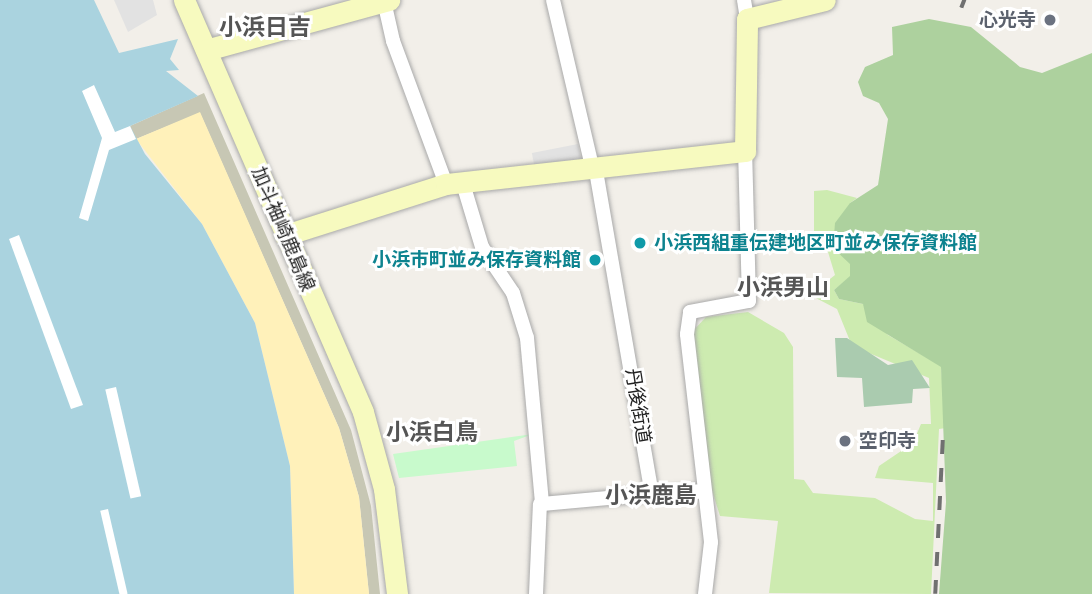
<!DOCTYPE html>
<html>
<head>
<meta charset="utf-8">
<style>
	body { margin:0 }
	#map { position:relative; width:1092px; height:594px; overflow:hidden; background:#f2efe9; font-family:"DM Sans","Noto Sans JP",sans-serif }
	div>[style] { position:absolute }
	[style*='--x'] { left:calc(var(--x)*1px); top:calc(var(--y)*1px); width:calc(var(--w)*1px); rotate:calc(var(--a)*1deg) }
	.construction>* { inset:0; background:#c7c7b4 }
	.grass>* { inset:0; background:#cdebb0 }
	.forest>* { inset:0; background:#add19e }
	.sand>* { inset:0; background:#fff1ba }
	.cemetery>* { inset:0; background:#aacbaf }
	.park>* { inset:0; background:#c8facc }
	.parking>* { inset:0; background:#e2e2e2; transform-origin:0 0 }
	.water>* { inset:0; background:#aad3df }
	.pier>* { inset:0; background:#fff; transform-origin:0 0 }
	.roads { filter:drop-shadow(0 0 2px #a9a9a9) drop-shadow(0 0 2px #a9a9a9) }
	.street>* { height:14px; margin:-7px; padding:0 7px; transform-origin:7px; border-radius:7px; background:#fff }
	.secondary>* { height:21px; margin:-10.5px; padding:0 10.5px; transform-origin:10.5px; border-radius:10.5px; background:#f7fabf }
	.rail>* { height:3.5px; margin-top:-1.75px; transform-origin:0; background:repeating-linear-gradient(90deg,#707070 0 14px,transparent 0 28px) }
	.dots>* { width:19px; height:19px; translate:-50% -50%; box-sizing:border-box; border:4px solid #fff; border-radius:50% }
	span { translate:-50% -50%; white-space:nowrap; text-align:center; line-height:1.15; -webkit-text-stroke:6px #fff; paint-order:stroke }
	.worship-label { font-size:19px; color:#5b616d; font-weight:700 }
	.right { translate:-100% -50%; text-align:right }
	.left { translate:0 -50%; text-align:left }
	.street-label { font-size:19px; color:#222 }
	.culture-label { font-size:19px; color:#0d838f; font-weight:700 }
	.quarter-label { font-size:23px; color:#555; font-weight:700 }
</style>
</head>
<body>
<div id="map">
	<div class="construction">
		<div style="clip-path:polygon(204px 93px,351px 430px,371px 506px,380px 594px,369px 594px,359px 497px,339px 428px,200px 113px,136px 139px,130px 126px)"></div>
	</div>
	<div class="grass">
		<div style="clip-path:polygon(827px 190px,857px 198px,850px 203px,850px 277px,834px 290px,839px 299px,863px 304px,888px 335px,941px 366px,946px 428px,939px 429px,931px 594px,769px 593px,778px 521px,720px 516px,710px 484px,692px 332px,706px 317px,748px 312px,784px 333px,793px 347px,794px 479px,804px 480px,813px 493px,875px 498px,915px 519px,933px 521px,933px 483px,875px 478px,879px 466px,913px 443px,921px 424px,931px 424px,929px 378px,852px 346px,837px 309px,810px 295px,835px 275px,828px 252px,814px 242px,814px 191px)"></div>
	</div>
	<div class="forest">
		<div style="clip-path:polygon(929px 19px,971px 27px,1020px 67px,1042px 73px,1092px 53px,1092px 594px,939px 594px,946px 502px,941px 367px,867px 322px,863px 304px,839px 299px,834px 290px,850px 276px,850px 264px,833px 248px,835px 223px,850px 203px,878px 185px,888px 119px,879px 103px,863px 96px,858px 82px,865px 67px,893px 55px,892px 27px)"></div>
	</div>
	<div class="sand">
		<div style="clip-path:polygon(200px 112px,339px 428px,359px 497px,369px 594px,294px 594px,290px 466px,255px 323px,202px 224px,136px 139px)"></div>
	</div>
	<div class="cemetery">
		<div style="clip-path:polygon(835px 338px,847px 338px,888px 365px,912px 360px,930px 388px,913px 389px,912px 403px,864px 407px,862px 378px,837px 377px)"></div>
	</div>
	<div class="park">
		<div style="clip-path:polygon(533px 434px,514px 441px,517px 466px,399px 478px,393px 454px)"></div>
	</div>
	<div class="parking">
		<div style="clip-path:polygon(114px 0,153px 0,157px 15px,128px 32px)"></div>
		<div style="left:578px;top:144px;width:15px;height:47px;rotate:79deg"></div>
	</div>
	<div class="water">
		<div style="clip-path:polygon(0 0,94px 0,119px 53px,178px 39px,170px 59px,179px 70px,166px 71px,198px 96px,130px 126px,145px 154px,202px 224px,255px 323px,290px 466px,294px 594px,0 594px)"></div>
	</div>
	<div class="pier">
		<div style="clip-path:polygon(94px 85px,115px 132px,130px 126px,136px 139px,109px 150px,88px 221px,79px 218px,102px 138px,82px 91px)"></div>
		<div style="clip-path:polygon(19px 235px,83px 405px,71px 409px,9px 239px)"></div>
		<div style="left:116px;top:387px;width:112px;height:11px;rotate:77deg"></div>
		<div style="left:108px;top:509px;width:87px;height:8px;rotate:77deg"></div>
	</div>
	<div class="roads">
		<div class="street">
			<div style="--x:553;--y:0;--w:171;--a:76.8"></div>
			<div style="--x:744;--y:0;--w:19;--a:81"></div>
			<div style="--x:384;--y:1;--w:41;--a:77.3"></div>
			<div style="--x:393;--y:41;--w:153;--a:69.7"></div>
			<div style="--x:595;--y:165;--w:334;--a:80.2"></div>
			<div style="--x:652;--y:494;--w:50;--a:-3.4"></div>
			<div style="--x:464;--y:187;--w:63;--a:73.3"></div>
			<div style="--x:482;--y:247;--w:55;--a:56"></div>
			<div style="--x:513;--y:293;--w:47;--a:72.7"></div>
			<div style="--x:527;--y:338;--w:167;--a:84.8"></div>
			<div style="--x:542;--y:504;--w:110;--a:-5.2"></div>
			<div style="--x:536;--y:594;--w:90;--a:-87.5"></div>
			<div style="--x:705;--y:594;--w:52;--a:-83.4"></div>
			<div style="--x:711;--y:542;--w:209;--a:-96.6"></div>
			<div style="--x:687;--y:334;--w:22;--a:-82"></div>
			<div style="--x:690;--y:312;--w:60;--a:-10.6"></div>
			<div style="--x:749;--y:301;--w:150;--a:-91.5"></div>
		</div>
		<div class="secondary">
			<div style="--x:184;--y:0;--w:449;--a:66.5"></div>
			<div style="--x:363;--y:412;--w:80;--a:74.7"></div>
			<div style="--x:384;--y:489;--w:106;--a:82.9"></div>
			<div style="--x:206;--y:50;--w:190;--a:-15.3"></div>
			<div style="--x:285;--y:235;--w:169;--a:-17.6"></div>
			<div style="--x:446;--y:184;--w:301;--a:-6.3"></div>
			<div style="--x:745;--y:151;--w:132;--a:-89.1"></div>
			<div style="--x:747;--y:19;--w:80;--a:-13.7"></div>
		</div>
	</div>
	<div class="rail">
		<div style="--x:961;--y:8;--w:9;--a:-69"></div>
		<div style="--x:935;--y:594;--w:165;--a:-87.2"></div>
	</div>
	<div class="dots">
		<div style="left:1050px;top:20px;background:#6b7280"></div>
		<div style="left:640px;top:243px;background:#0f9aa8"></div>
		<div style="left:595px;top:260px;background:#0f9aa8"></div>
		<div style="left:845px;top:441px;background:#6b7280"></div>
	</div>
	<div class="worship-label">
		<span class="right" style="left:1036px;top:20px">心光寺</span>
		<span class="left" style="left:859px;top:441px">空印寺</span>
	</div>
	<div class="street-label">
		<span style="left:283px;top:229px;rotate:67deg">加斗袖崎鹿島線</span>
		<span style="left:638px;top:406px;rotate:81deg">丹後街道</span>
	</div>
	<div class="culture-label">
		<span class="left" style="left:654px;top:243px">小浜西組重伝建地区町並み保存資料館</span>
		<span class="right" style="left:581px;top:260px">小浜市町並み保存資料館</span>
	</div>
	<div class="quarter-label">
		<span style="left:265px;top:27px">小浜日吉</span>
		<span style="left:783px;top:287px">小浜男山</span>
		<span style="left:432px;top:432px">小浜白鳥</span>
		<span style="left:651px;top:495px">小浜鹿島</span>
	</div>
</div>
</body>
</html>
